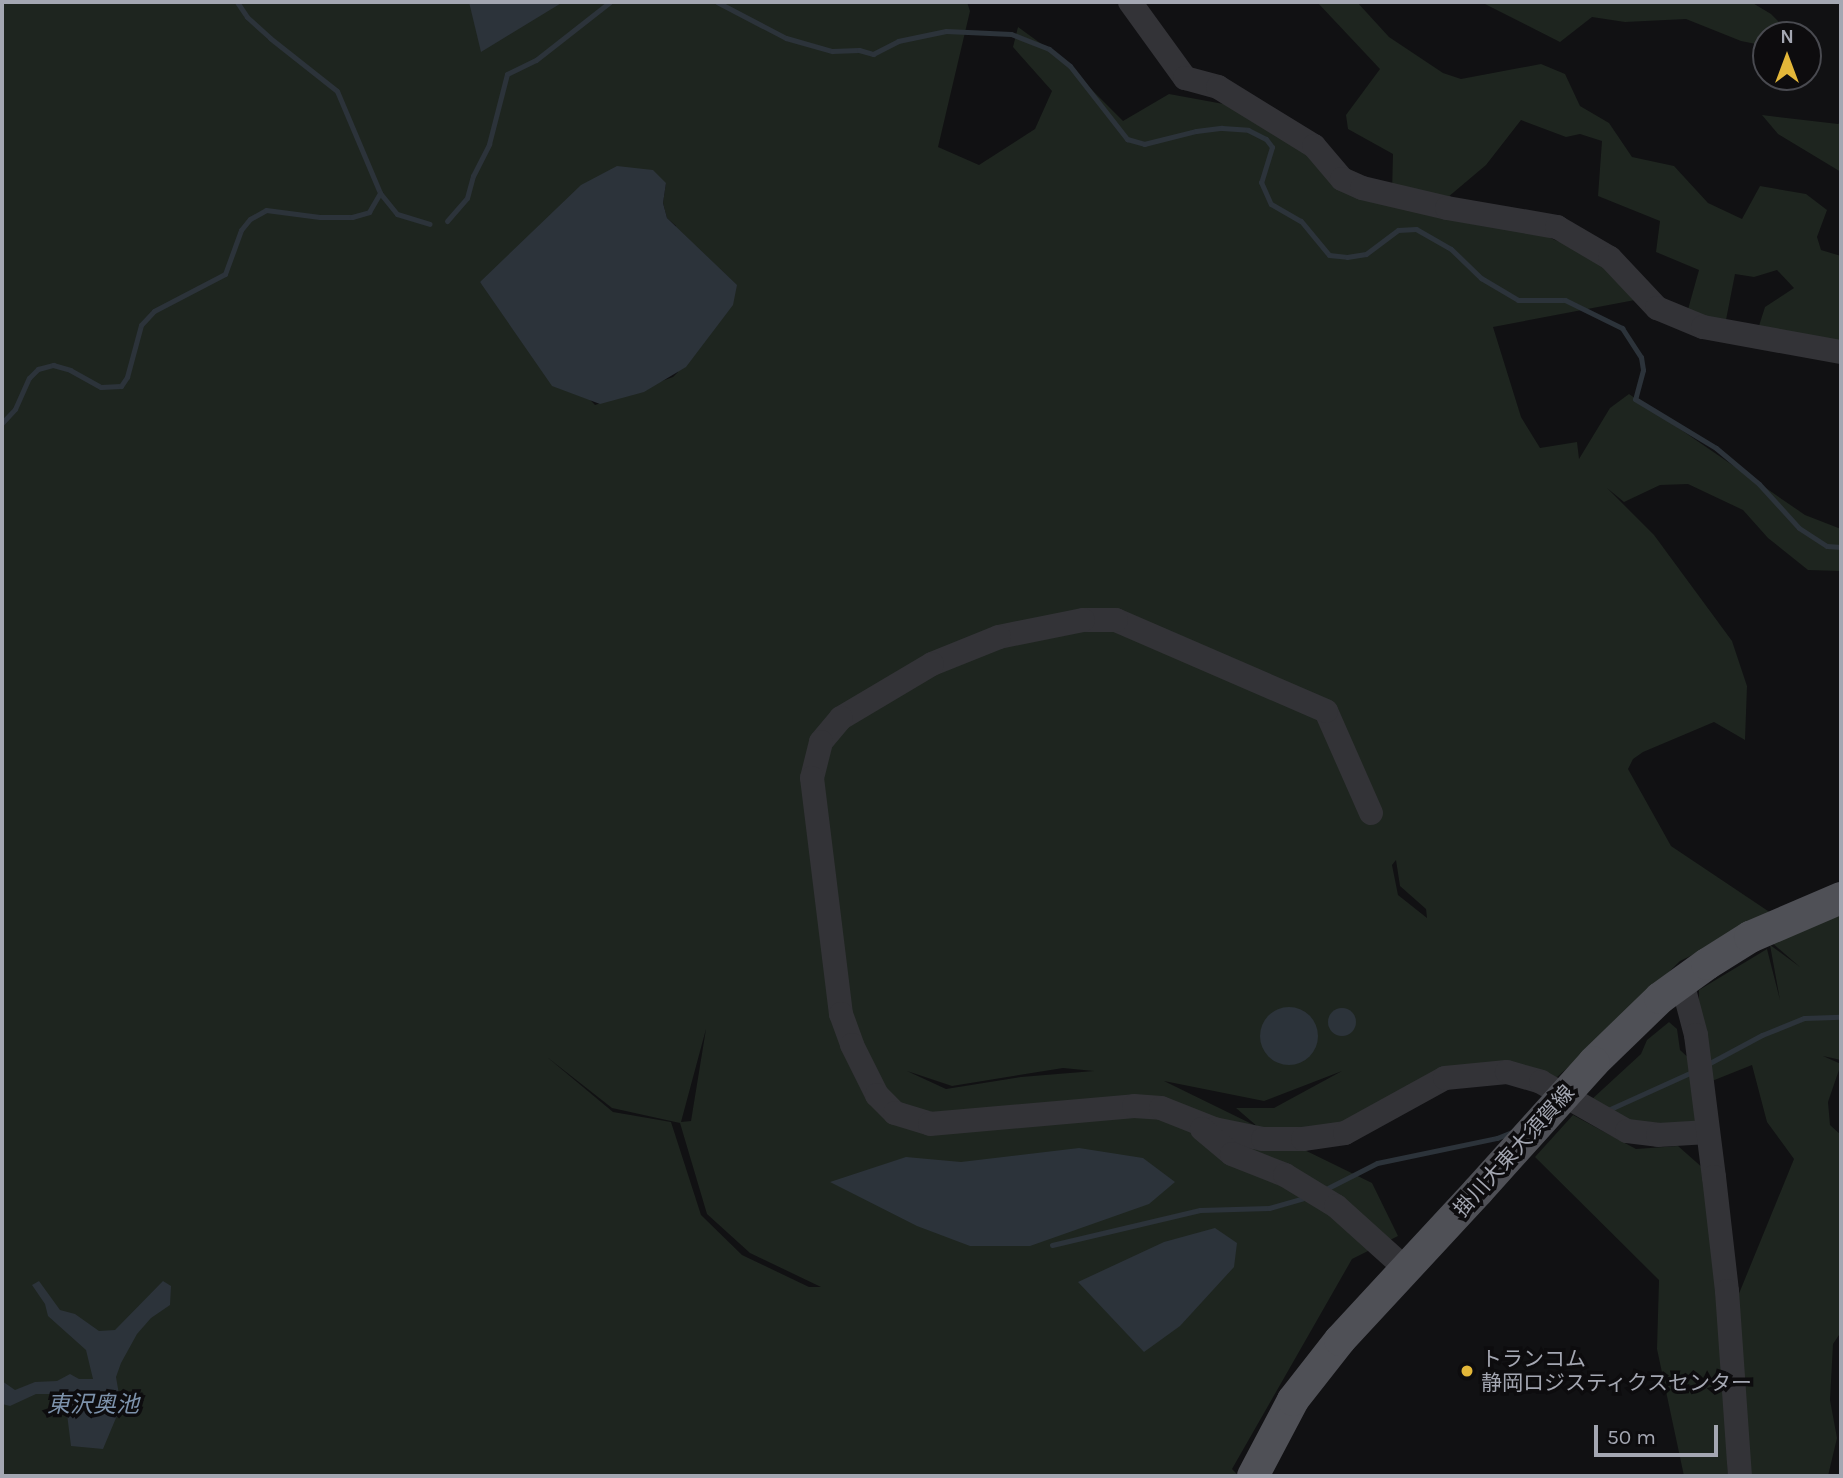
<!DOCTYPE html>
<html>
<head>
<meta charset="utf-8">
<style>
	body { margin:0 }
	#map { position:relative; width:1843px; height:1478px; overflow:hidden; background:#111113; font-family:Karla,"Noto Sans JP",sans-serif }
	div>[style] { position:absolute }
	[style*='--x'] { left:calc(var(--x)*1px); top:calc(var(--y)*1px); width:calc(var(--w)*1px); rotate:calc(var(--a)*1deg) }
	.green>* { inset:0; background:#1e251f }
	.water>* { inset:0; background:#2c333a }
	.round { border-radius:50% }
	.stream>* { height:5px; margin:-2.5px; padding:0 2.5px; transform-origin:2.5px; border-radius:2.5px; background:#2c333a }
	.minor>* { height:24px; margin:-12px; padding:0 12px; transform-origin:12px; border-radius:12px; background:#333337 }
	.major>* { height:32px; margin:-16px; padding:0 16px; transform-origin:16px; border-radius:16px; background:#4f5056 }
	.major-bridge>* { height:32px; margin:-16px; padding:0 16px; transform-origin:16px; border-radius:16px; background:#4f5056 }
	.dots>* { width:19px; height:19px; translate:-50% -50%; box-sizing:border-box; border:4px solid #0d0c0e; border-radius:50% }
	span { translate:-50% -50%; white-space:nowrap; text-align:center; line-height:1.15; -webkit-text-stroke:7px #0d0c0e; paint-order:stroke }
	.street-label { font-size:21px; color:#a4a7b2 }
	.poi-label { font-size:21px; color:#a4a7b2 }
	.left { translate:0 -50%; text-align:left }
	.water-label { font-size:23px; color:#7d92ab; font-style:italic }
	.frame { position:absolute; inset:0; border:4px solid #a4a7b2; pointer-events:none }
	.north { position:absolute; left:1752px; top:21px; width:70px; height:70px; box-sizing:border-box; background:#0d0c0e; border:2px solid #494a50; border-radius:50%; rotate:0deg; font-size:19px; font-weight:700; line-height:28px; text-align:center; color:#a4a7b2 }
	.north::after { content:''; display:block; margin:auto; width:24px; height:32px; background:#e3b739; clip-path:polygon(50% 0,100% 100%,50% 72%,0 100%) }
	.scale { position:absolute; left:1594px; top:1425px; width:124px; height:32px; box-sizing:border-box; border:4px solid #a4a7b2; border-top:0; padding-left:9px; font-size:21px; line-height:24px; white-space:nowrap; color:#a4a7b2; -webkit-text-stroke:5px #0d0c0e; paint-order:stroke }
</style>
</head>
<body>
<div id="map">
	<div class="green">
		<div style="clip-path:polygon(evenodd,2px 2px,967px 2px,970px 11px,938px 147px,979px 165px,1035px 129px,1052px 91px,1013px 47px,1018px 27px,1058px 56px,1123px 121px,1169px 94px,1240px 107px,1294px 134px,1327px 172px,1517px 224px,1617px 266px,1635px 300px,1493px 327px,1521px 417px,1540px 448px,1577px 442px,1579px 459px,1610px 408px,1629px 394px,1805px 515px,1841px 529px,1841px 571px,1808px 570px,1768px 538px,1743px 510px,1688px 484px,1660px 485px,1624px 502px,1607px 488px,1654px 535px,1732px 641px,1747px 686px,1745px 740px,1714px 722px,1643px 752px,1633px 759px,1628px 769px,1671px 846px,1774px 915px,1680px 961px,1609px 1031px,1556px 1078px,1445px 1078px,1332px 1134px,1282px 1139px,1372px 1183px,1398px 1236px,1352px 1259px,1232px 1469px,1239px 1476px,2px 1476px,2px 2px,666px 183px,663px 203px,667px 218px,676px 226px,678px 372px,673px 377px,595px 405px,480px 282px,666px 183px,2px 2px,1396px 860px,1400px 886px,1426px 909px,1427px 918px,1398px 895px,1392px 865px,1396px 860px,2px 2px,706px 1029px,691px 1121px,681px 1122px,706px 1029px,2px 2px,547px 1057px,612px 1108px,680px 1123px,707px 1214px,750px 1253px,821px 1287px,809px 1287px,742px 1255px,701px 1215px,671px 1122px,613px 1112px,547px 1057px,2px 2px,1063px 1068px,1094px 1071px,1021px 1077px,946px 1089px,907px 1071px,952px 1086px,1063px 1068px,2px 2px,1342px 1071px,1274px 1108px,1236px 1108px,1258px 1127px,1164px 1081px,1264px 1101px,1342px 1071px)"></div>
		<div style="clip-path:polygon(1317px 2px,1357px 2px,1389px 37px,1443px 73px,1461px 79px,1541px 64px,1565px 74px,1580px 106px,1609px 123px,1632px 157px,1674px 166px,1708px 203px,1742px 219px,1760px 186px,1806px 194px,1827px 210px,1817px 237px,1821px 250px,1841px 256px,1841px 348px,1758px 329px,1765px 307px,1794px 288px,1777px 270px,1754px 277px,1735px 274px,1725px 325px,1687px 313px,1699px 270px,1656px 252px,1660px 221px,1598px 196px,1602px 141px,1580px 134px,1566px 137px,1521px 120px,1486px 165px,1441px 203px,1392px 192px,1393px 154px,1348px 129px,1346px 115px,1380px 69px)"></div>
		<div style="clip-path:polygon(1481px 2px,1751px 2px,1771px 14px,1792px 35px,1766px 35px,1766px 46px,1741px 41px,1686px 19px,1625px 22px,1592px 17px,1560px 42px)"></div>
		<div style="clip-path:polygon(1762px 115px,1838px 124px,1841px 122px,1841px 172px,1778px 134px)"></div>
		<div style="clip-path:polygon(1841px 910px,1841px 1060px,1823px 1056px,1841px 1064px,1828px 1102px,1830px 1125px,1841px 1135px,1841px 1332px,1833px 1344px,1830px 1400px,1837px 1438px,1828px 1476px,1739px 1476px,1729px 1318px,1794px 1159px,1767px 1122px,1752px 1065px,1712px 1081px,1699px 1015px,1699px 990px,1767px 949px,1780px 1000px,1770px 945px,1800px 967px,1771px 942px)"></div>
		<div style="clip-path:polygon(1669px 1022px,1677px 1029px,1680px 1050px,1694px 1063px,1697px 1126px,1631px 1121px,1591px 1100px,1641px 1054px,1647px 1040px)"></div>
		<div style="clip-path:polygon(1573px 1115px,1636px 1149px,1678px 1146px,1704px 1169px,1719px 1277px,1728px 1476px,1684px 1476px,1657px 1349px,1659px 1280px,1535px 1157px)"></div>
	</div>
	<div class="water">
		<div style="clip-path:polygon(469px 2px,563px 2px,481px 52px)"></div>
		<div style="clip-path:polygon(617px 166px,653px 170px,666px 183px,663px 203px,667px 218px,737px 285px,733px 305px,686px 367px,644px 392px,600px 404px,552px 386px,480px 282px,581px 185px)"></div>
		<div class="round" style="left:1260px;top:1007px;width:58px;height:58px"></div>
		<div class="round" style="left:1328px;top:1008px;width:28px;height:28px"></div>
		<div style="clip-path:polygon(1079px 1148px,1143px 1158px,1175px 1182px,1149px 1204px,1030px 1246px,970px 1246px,917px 1226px,830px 1182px,906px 1157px,961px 1162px)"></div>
		<div style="clip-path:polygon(1215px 1228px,1237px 1243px,1234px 1267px,1180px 1326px,1144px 1352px,1078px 1282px,1164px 1242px)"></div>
		<div style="clip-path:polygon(39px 1281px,60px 1310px,75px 1314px,99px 1331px,115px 1330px,163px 1281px,171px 1286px,170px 1305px,151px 1318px,137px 1334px,121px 1363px,116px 1377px,121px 1406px,103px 1449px,71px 1446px,65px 1398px,57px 1394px,36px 1394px,10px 1406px,2px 1404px,2px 1381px,15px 1390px,35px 1382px,57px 1381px,70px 1374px,79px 1379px,93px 1379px,86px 1350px,48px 1316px,45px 1304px,32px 1285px)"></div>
	</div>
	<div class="stream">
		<div style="--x:237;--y:2;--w:18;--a:56"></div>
		<div style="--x:247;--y:17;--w:31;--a:42"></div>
		<div style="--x:270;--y:38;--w:85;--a:38.3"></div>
		<div style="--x:337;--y:91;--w:111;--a:67.1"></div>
		<div style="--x:380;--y:193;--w:27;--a:51"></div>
		<div style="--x:397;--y:214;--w:34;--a:17"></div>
		<div style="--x:717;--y:2;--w:78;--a:27.6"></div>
		<div style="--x:786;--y:38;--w:48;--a:15.8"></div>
		<div style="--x:832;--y:51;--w:27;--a:-2"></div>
		<div style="--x:859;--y:50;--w:15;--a:16"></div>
		<div style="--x:873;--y:54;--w:28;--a:-27"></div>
		<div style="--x:898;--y:41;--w:49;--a:-11.8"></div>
		<div style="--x:946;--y:31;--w:65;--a:2.6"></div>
		<div style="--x:1011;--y:34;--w:41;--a:21.5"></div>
		<div style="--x:1049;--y:49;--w:27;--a:39"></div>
		<div style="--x:1070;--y:66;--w:93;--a:52"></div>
		<div style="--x:1127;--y:139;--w:18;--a:16"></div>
		<div style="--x:1144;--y:144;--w:54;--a:-14"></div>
		<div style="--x:1196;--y:131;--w:26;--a:-7"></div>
		<div style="--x:1222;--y:128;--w:26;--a:4"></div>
		<div style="--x:1248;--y:130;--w:20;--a:27"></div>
		<div style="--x:1266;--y:139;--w:10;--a:53"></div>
		<div style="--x:1272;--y:147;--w:37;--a:107"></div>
		<div style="--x:1261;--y:182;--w:24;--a:66"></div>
		<div style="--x:1271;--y:204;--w:34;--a:30"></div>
		<div style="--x:1301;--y:221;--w:44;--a:50.5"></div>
		<div style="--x:1329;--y:255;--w:18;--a:6"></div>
		<div style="--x:1347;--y:257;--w:19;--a:-9"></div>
		<div style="--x:1366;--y:254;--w:40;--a:-37"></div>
		<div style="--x:1398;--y:230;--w:18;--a:-3"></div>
		<div style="--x:1416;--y:229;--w:40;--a:29.7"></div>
		<div style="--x:1451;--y:249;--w:42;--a:44"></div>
		<div style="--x:1481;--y:278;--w:43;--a:30.7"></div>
		<div style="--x:1518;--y:300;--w:47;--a:0"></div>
		<div style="--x:1565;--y:300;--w:64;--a:26.2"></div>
		<div style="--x:1622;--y:328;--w:35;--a:57"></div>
		<div style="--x:1641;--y:357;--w:13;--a:81"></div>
		<div style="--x:1643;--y:370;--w:30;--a:105"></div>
		<div style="--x:1635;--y:399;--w:95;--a:31.2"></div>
		<div style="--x:1716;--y:448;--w:56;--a:39.9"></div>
		<div style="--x:1759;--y:484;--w:59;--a:47.7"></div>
		<div style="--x:1799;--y:528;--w:33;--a:33"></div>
		<div style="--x:1827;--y:546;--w:14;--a:4"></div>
		<div style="--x:447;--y:221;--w:30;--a:-49"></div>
		<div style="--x:467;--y:198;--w:23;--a:-75"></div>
		<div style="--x:473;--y:176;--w:36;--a:-63"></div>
		<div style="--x:489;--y:144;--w:72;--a:-75.6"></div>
		<div style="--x:507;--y:74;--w:32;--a:-26"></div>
		<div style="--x:536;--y:60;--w:94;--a:-38.1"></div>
		<div style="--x:2;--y:423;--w:19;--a:-47"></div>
		<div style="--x:15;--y:409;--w:34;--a:-66"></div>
		<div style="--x:29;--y:378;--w:13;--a:-45"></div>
		<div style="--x:38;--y:369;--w:16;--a:-15"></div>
		<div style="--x:53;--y:365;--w:18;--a:16"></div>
		<div style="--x:70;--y:370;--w:35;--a:29"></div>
		<div style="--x:101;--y:387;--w:20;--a:-3"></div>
		<div style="--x:121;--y:386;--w:11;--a:-56"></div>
		<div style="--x:127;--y:377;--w:54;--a:-74.9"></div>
		<div style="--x:141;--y:325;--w:19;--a:-47"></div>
		<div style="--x:154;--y:311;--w:80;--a:-27.5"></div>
		<div style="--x:225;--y:274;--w:47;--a:-70"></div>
		<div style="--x:241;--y:230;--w:14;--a:-51"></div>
		<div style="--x:250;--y:219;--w:18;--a:-29"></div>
		<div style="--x:266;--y:210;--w:54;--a:7.4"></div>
		<div style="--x:320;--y:217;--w:32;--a:0"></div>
		<div style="--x:352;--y:217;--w:18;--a:-16"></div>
		<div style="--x:369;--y:212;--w:22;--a:-60"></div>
		<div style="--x:1706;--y:1065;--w:64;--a:-28.2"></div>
		<div style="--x:1762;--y:1035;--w:45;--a:-22"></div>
		<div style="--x:1804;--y:1018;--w:37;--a:-2"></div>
		<div style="--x:1608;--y:1110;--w:94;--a:-24.4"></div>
		<div style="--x:1324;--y:1190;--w:59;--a:-27"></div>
		<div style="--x:1377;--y:1163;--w:123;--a:-11.8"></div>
		<div style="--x:1497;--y:1138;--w:18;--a:-22"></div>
		<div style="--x:1052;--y:1245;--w:152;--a:-13.3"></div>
		<div style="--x:1200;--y:1210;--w:69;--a:-1.7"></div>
		<div style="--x:1269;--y:1208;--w:37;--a:-16"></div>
	</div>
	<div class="minor">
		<div style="--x:1130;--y:2;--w:94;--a:54.1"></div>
		<div style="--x:1185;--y:78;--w:34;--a:15"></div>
		<div style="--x:1218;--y:87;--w:113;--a:31.6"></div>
		<div style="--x:1314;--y:146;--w:43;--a:49.7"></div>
		<div style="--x:1342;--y:179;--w:22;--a:24"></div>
		<div style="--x:1362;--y:188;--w:87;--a:13.2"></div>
		<div style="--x:1447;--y:208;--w:112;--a:9.8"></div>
		<div style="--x:1557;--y:227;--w:61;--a:30.3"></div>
		<div style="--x:1610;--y:258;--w:69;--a:46.8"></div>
		<div style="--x:1657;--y:308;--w:50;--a:22.4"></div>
		<div style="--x:1703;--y:327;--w:140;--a:10.3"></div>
		<div style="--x:1371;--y:813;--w:111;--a:-113.8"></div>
		<div style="--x:1326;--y:711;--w:229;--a:-156.6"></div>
		<div style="--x:1116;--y:620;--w:33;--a:180"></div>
		<div style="--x:1083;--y:620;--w:86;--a:168.6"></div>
		<div style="--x:999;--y:637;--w:72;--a:158.1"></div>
		<div style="--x:932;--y:664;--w:106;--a:149.3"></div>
		<div style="--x:841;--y:718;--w:31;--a:130"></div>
		<div style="--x:821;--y:742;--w:37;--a:104"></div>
		<div style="--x:812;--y:778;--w:238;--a:83"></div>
		<div style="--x:841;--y:1014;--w:33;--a:70"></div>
		<div style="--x:852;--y:1045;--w:56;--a:63.4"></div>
		<div style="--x:877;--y:1095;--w:25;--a:45"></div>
		<div style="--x:895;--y:1113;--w:37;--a:17"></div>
		<div style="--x:930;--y:1124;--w:205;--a:-5"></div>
		<div style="--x:1134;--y:1106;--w:27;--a:4"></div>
		<div style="--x:1161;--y:1108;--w:57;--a:21.6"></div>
		<div style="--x:1214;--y:1129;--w:50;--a:11.5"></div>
		<div style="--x:1263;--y:1139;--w:40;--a:0"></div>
		<div style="--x:1303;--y:1139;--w:42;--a:-8.1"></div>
		<div style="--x:1345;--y:1133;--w:114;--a:-28.8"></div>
		<div style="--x:1445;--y:1078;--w:62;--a:-5.5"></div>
		<div style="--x:1507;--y:1072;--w:35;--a:16"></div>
		<div style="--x:1541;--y:1082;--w:99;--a:29.7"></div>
		<div style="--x:1627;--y:1131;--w:31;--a:7"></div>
		<div style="--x:1658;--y:1135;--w:50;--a:-3.4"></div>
		<div style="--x:1682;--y:982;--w:55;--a:75.2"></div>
		<div style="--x:1696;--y:1035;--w:143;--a:82.8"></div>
		<div style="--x:1714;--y:1177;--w:115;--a:83.5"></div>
		<div style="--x:1727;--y:1291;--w:185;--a:86"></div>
		<div style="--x:1202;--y:1129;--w:39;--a:40"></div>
		<div style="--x:1232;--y:1154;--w:57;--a:21.6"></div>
		<div style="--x:1285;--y:1175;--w:60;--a:31.3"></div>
		<div style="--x:1336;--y:1206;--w:94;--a:42"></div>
	</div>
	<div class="major">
		<div style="--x:1594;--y:1062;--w:92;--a:-44.1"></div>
		<div style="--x:1660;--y:998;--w:58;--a:-35.9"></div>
		<div style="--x:1707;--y:964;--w:51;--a:-32.1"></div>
		<div style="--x:1750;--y:937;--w:99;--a:-23.2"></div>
		<div style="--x:1253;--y:1476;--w:86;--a:-62.2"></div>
		<div style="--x:1293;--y:1400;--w:76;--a:-51.9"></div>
		<div style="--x:1340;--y:1340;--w:203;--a:-47.2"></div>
	</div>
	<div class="major-bridge">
		<div style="--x:1478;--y:1191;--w:173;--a:-48"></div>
	</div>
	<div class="dots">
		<div style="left:1467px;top:1371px;background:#e3b739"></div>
	</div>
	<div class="street-label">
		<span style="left:1514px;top:1151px;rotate:-48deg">掛川大東大須賀線</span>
	</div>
	<div class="poi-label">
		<span class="left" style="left:1481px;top:1371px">トランコム<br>静岡ロジスティクスセンター</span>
	</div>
	<div class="water-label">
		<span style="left:93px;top:1405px">東沢奥池</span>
	</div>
	<div class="frame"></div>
	<div class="north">N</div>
	<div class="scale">50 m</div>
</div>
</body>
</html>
